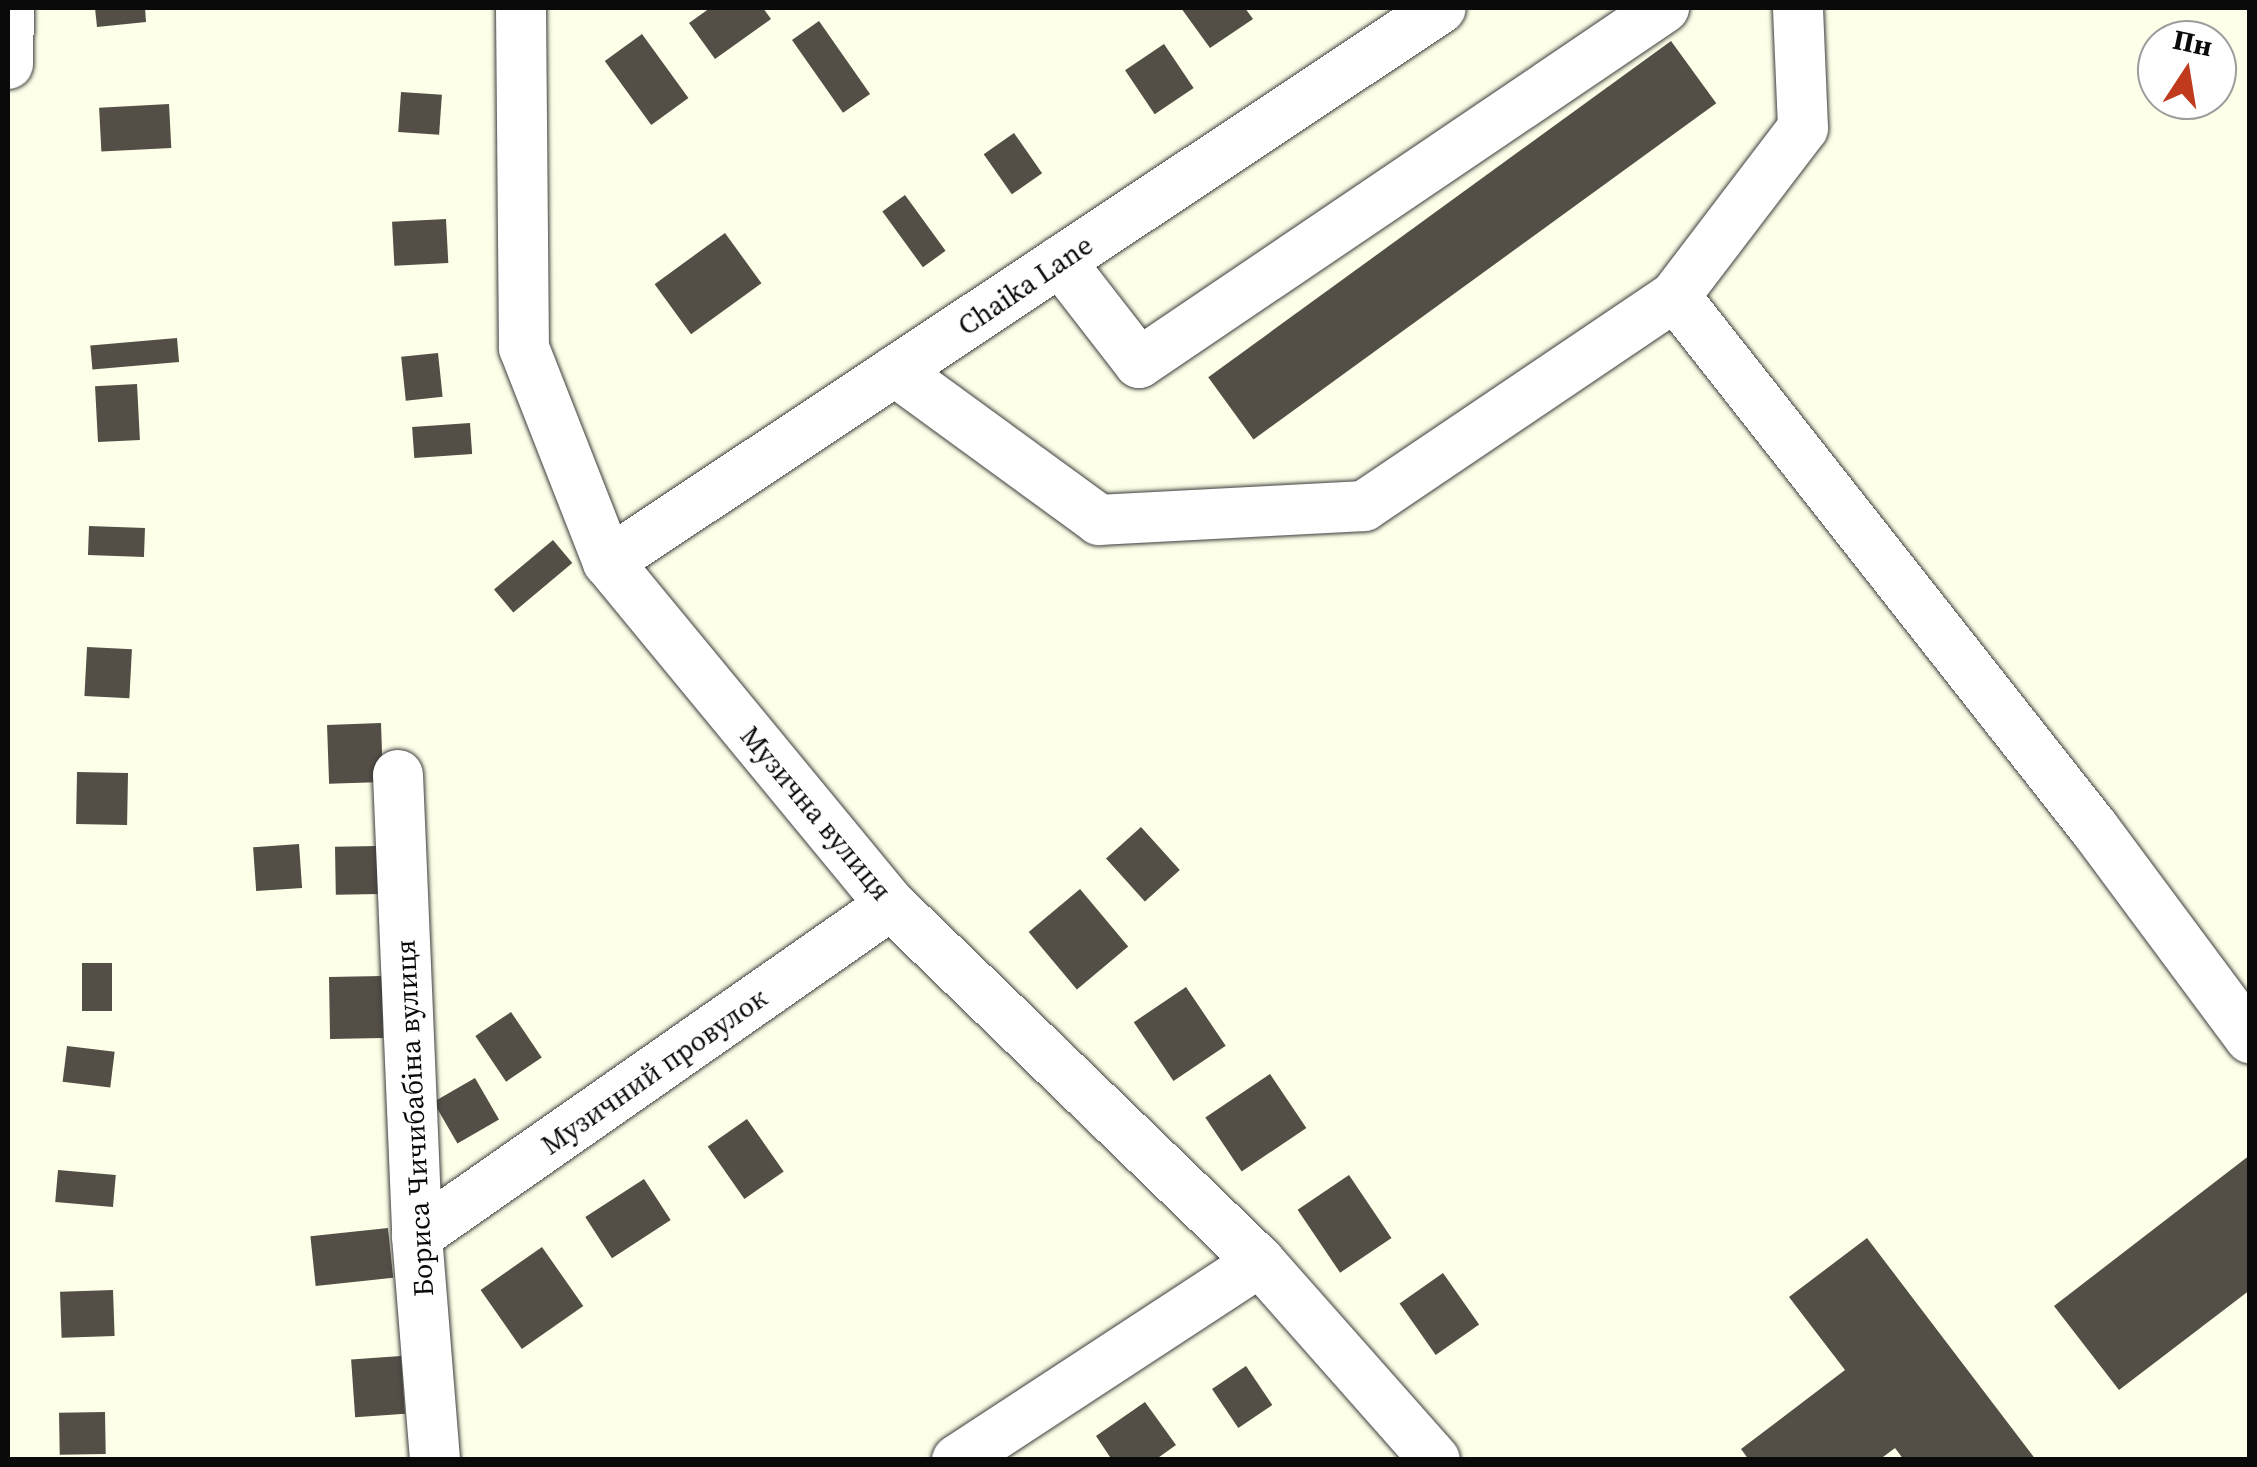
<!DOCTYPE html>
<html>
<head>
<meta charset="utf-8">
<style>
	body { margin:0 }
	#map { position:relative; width:2257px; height:1467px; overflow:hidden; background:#feffe8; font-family:"Source Serif 4",serif }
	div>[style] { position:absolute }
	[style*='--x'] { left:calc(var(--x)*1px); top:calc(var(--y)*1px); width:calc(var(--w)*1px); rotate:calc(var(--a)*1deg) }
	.building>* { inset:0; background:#534e46; transform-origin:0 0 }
	.roads { filter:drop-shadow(0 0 2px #3d3d3d) drop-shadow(0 0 2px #3d3d3d) }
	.minor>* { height:50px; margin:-25px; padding:0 25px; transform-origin:25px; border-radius:25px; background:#fff }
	span { translate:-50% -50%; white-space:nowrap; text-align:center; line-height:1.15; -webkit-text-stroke:10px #fff; paint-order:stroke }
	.street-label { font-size:28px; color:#0a0a0a }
	.frame { position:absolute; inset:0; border:10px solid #0a0a0a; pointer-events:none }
	.north { position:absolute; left:2137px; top:20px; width:100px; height:100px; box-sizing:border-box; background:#fff; border:2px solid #9d9d9d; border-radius:50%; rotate:12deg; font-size:28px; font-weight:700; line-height:40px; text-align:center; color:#0a0a0a }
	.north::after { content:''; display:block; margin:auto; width:35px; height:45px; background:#c03a1d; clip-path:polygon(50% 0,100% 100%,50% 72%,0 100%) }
</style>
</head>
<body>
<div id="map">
	<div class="building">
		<div style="clip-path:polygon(95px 8px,145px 8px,146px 22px,97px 27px)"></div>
		<div style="clip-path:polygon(710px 8px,763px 8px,771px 19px,715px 59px,689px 23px)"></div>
		<div style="clip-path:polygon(1181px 8px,1245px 8px,1253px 19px,1210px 48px)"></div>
		<div style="left:819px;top:21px;width:89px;height:33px;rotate:55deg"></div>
		<div style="left:642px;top:34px;width:79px;height:46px;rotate:54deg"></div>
		<div style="left:1671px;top:41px;width:77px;height:572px;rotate:54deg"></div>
		<div style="left:1164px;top:44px;width:53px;height:47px;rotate:56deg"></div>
		<div style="left:401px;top:92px;width:41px;height:40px;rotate:4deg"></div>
		<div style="left:169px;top:104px;width:44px;height:70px;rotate:87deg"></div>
		<div style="left:1014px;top:133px;width:49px;height:37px;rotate:55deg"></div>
		<div style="left:905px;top:195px;width:69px;height:28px;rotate:54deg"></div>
		<div style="left:446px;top:219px;width:44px;height:54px;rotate:87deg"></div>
		<div style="left:725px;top:233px;width:62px;height:87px;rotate:54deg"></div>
		<div style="left:177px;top:338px;width:24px;height:87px;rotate:85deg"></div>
		<div style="left:438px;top:353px;width:44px;height:37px;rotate:84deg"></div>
		<div style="left:137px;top:384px;width:56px;height:42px;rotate:87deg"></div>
		<div style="left:470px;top:423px;width:31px;height:58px;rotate:86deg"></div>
		<div style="left:89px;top:526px;width:56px;height:29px;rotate:2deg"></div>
		<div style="left:553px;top:540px;width:30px;height:77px;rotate:50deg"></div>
		<div style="left:87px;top:647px;width:45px;height:49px;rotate:3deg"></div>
		<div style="left:381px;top:723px;width:59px;height:54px;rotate:88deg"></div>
		<div style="left:77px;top:772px;width:51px;height:52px;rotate:1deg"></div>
		<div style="left:1141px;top:827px;width:58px;height:47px;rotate:48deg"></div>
		<div style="left:299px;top:844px;width:44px;height:46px;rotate:86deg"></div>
		<div style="left:378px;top:846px;width:48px;height:43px;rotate:89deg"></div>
		<div style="left:1080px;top:889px;width:75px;height:67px;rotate:50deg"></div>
		<div style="left:82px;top:963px;width:30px;height:48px"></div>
		<div style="left:382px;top:976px;width:62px;height:53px;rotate:89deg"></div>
		<div style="left:1186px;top:987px;width:71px;height:63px;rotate:56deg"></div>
		<div style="left:511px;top:1012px;width:55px;height:43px;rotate:56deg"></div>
		<div style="left:67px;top:1046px;width:48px;height:36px;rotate:7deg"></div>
		<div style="left:1270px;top:1074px;width:65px;height:78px;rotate:56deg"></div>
		<div style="left:475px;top:1078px;width:48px;height:48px;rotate:60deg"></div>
		<div style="left:747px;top:1119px;width:64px;height:48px;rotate:55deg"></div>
		<div style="clip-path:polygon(2250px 1155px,2250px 1290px,2119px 1390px,2054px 1306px)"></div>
		<div style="left:58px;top:1170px;width:58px;height:32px;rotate:5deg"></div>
		<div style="left:1349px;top:1175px;width:76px;height:62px;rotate:56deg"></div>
		<div style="left:644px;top:1179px;width:49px;height:70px;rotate:57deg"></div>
		<div style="left:388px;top:1228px;width:50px;height:78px;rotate:84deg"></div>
		<div style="clip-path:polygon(1867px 1238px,2036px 1460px,1904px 1460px,1895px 1448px,1879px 1460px,1749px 1460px,1741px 1449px,1845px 1370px,1789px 1297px)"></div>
		<div style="left:542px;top:1247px;width:72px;height:75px;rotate:55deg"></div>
		<div style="left:1443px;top:1273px;width:63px;height:53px;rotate:55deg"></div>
		<div style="left:113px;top:1290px;width:46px;height:53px;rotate:88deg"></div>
		<div style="left:401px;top:1356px;width:58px;height:50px;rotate:86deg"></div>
		<div style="left:1246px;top:1366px;width:47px;height:41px;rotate:56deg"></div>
		<div style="clip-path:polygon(1145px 1402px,1176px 1445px,1155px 1460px,1112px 1460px,1096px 1436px)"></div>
		<div style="left:105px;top:1412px;width:42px;height:46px;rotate:89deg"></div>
	</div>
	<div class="roads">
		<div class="minor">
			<div style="--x:521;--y:8;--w:340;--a:89.5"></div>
			<div style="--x:524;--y:348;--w:230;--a:68.6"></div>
			<div style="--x:608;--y:562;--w:445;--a:50.5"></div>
			<div style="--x:891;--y:905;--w:513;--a:44.05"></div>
			<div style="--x:1260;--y:1262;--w:264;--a:48.5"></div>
			<div style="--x:8;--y:64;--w:56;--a:-89"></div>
			<div style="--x:1060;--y:261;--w:129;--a:52.2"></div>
			<div style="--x:1139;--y:363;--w:634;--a:-34.07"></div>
			<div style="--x:1675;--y:296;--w:211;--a:-52.7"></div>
			<div style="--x:1803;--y:128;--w:120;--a:-92.4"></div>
			<div style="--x:895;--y:371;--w:253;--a:36.1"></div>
			<div style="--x:1099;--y:520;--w:265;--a:-3"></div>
			<div style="--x:1364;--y:506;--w:375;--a:-34"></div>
			<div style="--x:1675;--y:296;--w:677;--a:51.78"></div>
			<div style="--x:2094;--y:828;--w:262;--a:53.4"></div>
			<div style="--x:608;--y:562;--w:1000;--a:-33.63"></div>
			<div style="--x:398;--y:775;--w:461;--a:87.6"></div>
			<div style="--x:417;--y:1236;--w:225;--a:85.4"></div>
			<div style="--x:417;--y:1236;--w:578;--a:-34.93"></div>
			<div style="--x:957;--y:1460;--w:362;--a:-33.2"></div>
		</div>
	</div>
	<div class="street-label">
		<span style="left:1025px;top:285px;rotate:-34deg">Chaika Lane</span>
		<span style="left:816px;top:813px;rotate:50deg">Музична вулиця</span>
		<span style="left:654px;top:1071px;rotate:-35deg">Музичний провулок</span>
		<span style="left:414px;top:1118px;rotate:-93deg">Бориса Чичибабіна вулиця</span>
	</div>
	<div class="frame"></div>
	<div class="north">Пн</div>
</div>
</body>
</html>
